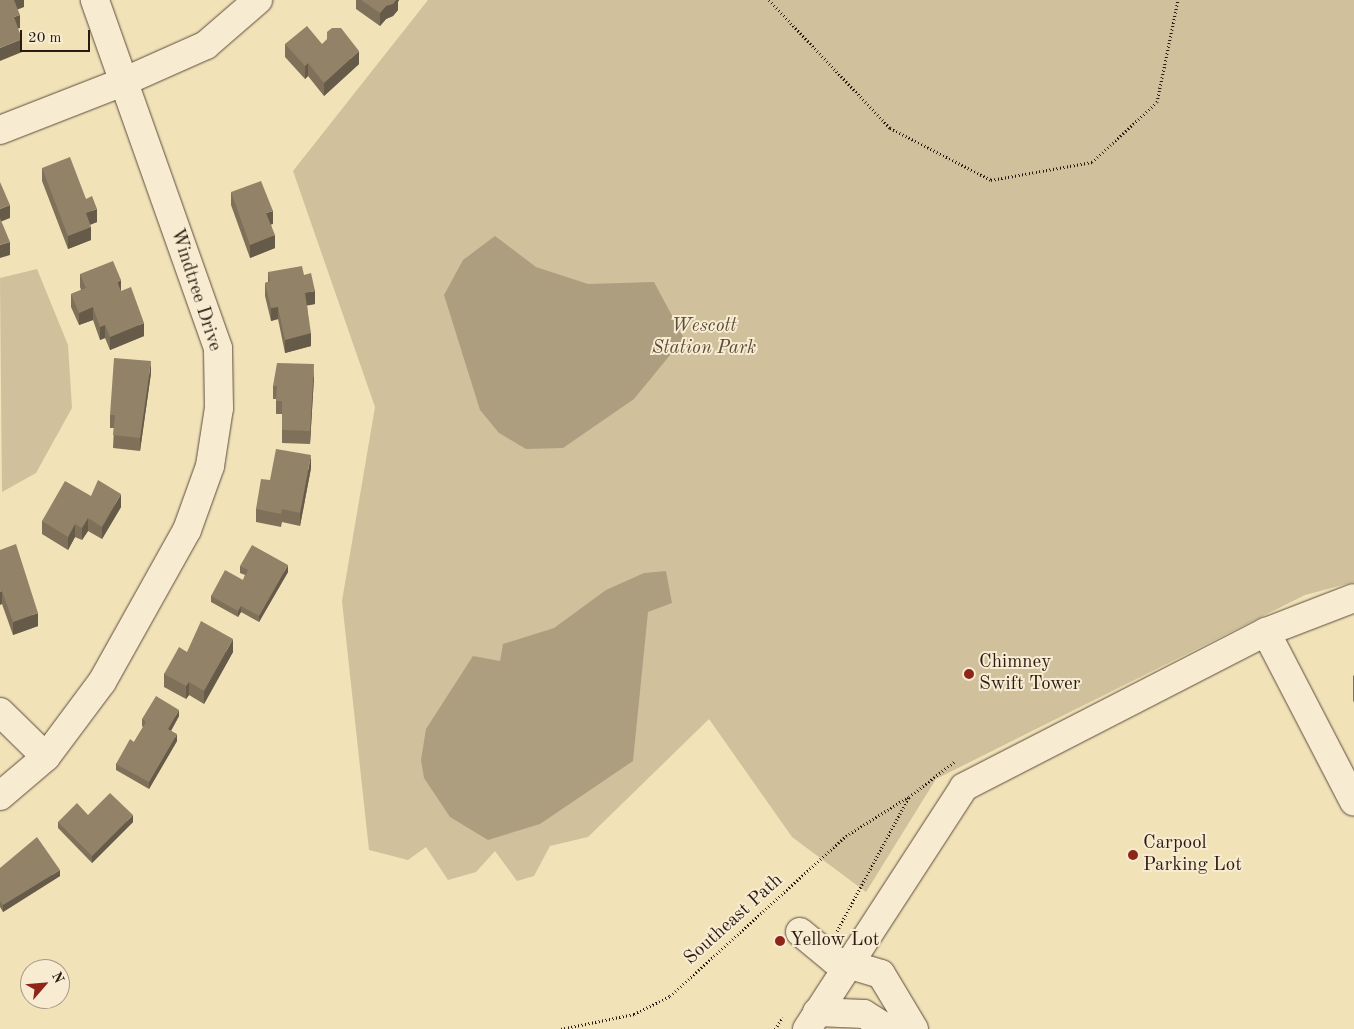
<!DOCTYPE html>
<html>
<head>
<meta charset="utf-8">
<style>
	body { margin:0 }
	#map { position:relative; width:1354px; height:1029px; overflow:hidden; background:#f2e2b8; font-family:"Old Standard TT",serif }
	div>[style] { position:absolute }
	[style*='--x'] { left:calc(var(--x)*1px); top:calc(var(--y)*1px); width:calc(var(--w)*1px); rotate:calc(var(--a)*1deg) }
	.green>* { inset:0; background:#d0c09c }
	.water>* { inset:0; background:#ae9e80 }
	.path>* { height:3px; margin-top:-1.5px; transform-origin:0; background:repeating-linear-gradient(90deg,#2a1a12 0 1px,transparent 0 3.5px) }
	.roads { filter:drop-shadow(0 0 1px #5c4c3c) drop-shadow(0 0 1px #5c4c3c) }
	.minor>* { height:28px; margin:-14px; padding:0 14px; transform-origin:14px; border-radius:14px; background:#f7ecd1 }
	.wall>* { inset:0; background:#7e7059 }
	.shaded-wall>* { inset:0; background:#665b49 }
	.building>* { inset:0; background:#928268 }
	.dots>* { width:14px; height:14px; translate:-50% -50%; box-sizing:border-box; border:2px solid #f7ecd1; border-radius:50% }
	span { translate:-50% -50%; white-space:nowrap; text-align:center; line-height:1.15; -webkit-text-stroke:4px #f7ecd1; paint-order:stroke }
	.street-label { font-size:19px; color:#2a1a12 }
	.park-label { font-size:19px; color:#5c4c3b; font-style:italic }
	.poi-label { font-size:19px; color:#2a1a12 }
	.left { translate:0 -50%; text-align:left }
	.north { position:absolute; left:20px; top:959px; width:50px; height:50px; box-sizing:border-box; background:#f7ecd1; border:1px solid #a59885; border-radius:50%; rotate:63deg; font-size:14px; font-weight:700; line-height:20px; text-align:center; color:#2a1a12 }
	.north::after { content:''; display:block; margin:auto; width:18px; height:22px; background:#8f2418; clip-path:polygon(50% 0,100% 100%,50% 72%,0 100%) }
	.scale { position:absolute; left:20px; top:30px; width:70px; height:22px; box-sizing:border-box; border:2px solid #2a1a12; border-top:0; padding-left:6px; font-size:15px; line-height:18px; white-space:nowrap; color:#2a1a12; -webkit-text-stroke:4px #f7ecd1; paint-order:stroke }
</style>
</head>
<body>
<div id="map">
	<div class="green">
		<div style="clip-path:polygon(428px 0,1354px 0,1354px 582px,1305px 595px,936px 779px,866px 892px,792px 837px,709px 719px,588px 837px,550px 846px,534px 876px,517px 881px,495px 851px,476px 872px,448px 880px,426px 847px,408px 860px,369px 850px,342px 601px,375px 407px,293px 171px)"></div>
		<div style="clip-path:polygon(37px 269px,68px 345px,72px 408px,36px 473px,2px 492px,0 278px)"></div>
	</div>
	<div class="water">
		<div style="clip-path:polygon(495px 236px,536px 267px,588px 284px,654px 282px,684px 338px,634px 399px,563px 448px,526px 449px,499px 433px,480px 410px,444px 295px,463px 260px)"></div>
		<div style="clip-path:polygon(666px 571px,672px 603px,648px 612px,633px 761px,540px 824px,488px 840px,450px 817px,424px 778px,421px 760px,426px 729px,473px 656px,500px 661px,503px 644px,554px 628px,606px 590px,644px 573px)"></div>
	</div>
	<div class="path">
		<div style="--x:769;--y:0;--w:176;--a:46.6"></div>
		<div style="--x:890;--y:128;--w:114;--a:27.2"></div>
		<div style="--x:991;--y:180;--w:103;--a:-10.1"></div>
		<div style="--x:1092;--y:162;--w:88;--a:-42.7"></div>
		<div style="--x:1157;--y:102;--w:104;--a:-78.4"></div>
		<div style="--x:837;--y:931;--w:152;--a:-61.8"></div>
		<div style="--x:909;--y:797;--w:58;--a:-38"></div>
		<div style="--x:561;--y:1029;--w:75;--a:-11.6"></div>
		<div style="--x:634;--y:1014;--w:40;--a:-26.6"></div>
		<div style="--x:670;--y:996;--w:238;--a:-42.3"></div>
		<div style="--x:846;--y:836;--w:73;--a:-32.2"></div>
		<div style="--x:775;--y:1029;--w:14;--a:-56"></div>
	</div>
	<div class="roads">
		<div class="minor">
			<div style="--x:0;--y:130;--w:132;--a:-21.3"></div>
			<div style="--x:123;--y:82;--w:91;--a:-24"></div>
			<div style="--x:206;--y:45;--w:69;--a:-40.9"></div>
			<div style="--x:1266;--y:632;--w:191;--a:62.6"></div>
			<div style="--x:0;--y:712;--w:64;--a:44.4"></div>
			<div style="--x:0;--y:796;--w:60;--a:-40.3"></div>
			<div style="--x:46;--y:757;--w:94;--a:-53.3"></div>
			<div style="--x:102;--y:682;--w:174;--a:-60.8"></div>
			<div style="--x:187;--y:530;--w:68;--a:-70.2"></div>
			<div style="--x:210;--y:466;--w:59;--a:-81.2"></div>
			<div style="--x:219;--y:408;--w:60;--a:-91"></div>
			<div style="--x:218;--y:348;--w:369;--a:-109.5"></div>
			<div style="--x:800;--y:932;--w:44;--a:39.5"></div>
			<div style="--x:834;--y:960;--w:49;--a:16.6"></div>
			<div style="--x:881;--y:974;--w:64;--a:59"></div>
			<div style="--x:817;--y:1012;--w:47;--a:2.4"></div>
			<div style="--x:864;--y:1014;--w:28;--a:32"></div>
			<div style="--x:807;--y:1029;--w:288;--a:-57"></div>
			<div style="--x:964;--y:787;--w:339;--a:-27.2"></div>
			<div style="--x:1266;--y:632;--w:94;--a:-21.1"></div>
		</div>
	</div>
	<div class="wall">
		<div style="clip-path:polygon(356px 0,399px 0,398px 2px,398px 10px,393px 16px,386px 19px,380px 26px,356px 9px)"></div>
		<div style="clip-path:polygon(285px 44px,322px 44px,359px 64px,324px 96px,308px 76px,305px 79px,285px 57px)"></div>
		<div style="clip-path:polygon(42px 168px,86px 199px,97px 222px,90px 225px,91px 240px,68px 249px,42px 181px)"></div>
		<div style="clip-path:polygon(231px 192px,273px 224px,271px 224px,275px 248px,250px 258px,231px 205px)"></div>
		<div style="clip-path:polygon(268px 272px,304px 275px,315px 304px,307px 305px,311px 346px,285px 353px,278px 319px,271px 321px,265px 296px,265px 283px,268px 282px)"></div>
		<div style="clip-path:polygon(80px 274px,121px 291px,144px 336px,110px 350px,105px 338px,100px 340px,93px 320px,79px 325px,71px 307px,71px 294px,81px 290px,80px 287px)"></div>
		<div style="clip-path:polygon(151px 373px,140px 451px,113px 448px,114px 428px,110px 428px,110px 415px)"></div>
		<div style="clip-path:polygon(314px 377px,310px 444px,282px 443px,282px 414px,276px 414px,276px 399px,273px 399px,273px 386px)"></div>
		<div style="clip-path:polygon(311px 468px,300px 526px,282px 522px,281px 527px,256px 522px,256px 509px)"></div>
		<div style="clip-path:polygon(91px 496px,121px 507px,102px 539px,88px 531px,82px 540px,75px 537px,68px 550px,42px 534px,42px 521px)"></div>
		<div style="clip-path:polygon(0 550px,38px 626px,13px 635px,2px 604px)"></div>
		<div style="clip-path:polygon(240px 566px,288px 572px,259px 622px,241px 612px,238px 617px,211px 602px,211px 596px,243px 580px,245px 575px,240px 573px)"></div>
		<div style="clip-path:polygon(187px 652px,233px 652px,204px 704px,189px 695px,186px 699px,164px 687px,164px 674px)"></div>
		<div style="clip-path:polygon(1354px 675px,1354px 703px,1353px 700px,1353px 676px)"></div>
		<div style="clip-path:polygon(179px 716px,171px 731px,177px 741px,149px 789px,116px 770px,116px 764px,134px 742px,143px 727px,142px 726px,142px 719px)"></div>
		<div style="clip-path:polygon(88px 815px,133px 822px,92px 863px,58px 828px,58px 822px)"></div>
		<div style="clip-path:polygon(0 868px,60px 876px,3px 912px,0 907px)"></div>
		<div style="clip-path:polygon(37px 964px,30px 985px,26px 976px,26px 970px)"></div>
	</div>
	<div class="shaded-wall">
		<div style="clip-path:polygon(14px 0,24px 0,24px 7px,14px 11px)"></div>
		<div style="clip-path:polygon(396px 0,399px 0,398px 2px,398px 10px,393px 16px,386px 19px,380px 26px,380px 13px,386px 6px)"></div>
		<div style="clip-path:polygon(20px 15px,20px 28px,14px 30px,14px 17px)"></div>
		<div style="clip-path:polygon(22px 39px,22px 52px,0 61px,0 48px)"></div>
		<div style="clip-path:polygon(359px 51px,359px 64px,324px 96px,324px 83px)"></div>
		<div style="clip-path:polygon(308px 63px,308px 76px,305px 79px,305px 66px)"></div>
		<div style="clip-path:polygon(10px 205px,10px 218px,0 222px,0 209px)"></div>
		<div style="clip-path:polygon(97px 209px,97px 222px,86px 226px,86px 213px)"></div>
		<div style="clip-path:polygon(273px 211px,273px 224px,266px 226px,266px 213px)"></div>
		<div style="clip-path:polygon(91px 227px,91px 240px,68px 249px,68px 236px)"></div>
		<div style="clip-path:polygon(275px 235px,275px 248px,250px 258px,250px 245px)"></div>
		<div style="clip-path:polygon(10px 242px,10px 255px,0 258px,0 245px)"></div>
		<div style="clip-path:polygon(121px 280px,121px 293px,117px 282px)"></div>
		<div style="clip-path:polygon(315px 291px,315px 304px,305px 306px,305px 293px)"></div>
		<div style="clip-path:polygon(93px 307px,93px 320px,79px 325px,79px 313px)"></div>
		<div style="clip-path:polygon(278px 307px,278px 319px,271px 321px,271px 308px)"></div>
		<div style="clip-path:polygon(144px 323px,144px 336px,110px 350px,110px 337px)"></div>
		<div style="clip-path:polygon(105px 325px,105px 338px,100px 340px,100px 327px)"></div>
		<div style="clip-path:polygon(311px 333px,311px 346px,285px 353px,285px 340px)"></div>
		<div style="clip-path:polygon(151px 361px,151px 373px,140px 451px,140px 438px)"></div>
		<div style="clip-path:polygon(314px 364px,314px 377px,310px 444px,310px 431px)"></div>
		<div style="clip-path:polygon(311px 455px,311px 468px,300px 526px,300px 513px)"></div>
		<div style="clip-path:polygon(121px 494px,121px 507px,102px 539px,102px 527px)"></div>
		<div style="clip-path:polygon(88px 518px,88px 531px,82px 540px,82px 528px)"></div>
		<div style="clip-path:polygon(75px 524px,75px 537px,68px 550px,68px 537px)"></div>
		<div style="clip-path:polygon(288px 565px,288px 572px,259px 622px,259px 616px)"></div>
		<div style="clip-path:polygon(2px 591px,2px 604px,0 605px,0 592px)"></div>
		<div style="clip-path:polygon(241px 606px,241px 612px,238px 617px,238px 611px)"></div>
		<div style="clip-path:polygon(38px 613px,38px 626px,13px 635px,13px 622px)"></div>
		<div style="clip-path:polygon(233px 639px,233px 652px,204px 704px,204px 691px)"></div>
		<div style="clip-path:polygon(189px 682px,189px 695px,186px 699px,186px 686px)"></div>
		<div style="clip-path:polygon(179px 710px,179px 716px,168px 736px,168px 729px)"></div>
		<div style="clip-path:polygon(177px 734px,177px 741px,149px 789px,149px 782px)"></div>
		<div style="clip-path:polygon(133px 815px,133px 822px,92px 863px,92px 856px)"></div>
		<div style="clip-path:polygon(60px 870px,60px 876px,3px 912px,3px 905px)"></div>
	</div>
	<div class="building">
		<div style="clip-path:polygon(0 0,14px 0,20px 15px,14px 17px,22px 39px,0 48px)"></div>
		<div style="clip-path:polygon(361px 0,396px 0,393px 4px,386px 6px,380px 13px)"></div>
		<div style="clip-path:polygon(307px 26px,322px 44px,327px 39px,327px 32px,332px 28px,341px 28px,359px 51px,324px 83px,308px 63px,305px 66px,285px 44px)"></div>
		<div style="clip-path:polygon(70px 157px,86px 199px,92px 196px,97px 209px,86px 213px,91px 227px,68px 236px,42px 168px)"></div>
		<div style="clip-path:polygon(261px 181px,273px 211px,266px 213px,275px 235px,250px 245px,231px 192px)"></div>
		<div style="clip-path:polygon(0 182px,10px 205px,0 209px)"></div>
		<div style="clip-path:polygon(0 218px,10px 242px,0 245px)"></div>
		<div style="clip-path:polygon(113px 261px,121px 280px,117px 282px,121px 291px,131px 287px,144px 323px,110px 337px,105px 325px,100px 327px,93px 307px,79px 313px,71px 294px,86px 288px,80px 274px)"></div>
		<div style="clip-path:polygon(302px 266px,304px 275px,311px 273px,315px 291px,305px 293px,311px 333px,285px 340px,278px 307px,271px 308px,265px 283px,270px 281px,268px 272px)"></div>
		<div style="clip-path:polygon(114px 358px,151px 361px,140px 438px,113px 435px,115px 415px,110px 415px)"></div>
		<div style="clip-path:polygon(277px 363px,314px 364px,310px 431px,282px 430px,282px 401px,276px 401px,277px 386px,273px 386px)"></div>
		<div style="clip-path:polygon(276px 449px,311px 455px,300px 513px,282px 509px,281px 514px,256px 509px,261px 479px,270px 480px)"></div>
		<div style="clip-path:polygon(98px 480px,121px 494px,102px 527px,88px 518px,82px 528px,75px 524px,68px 537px,42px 521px,65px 481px,91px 496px)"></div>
		<div style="clip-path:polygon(16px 544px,38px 613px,13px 622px,2px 591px,0 592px,0 550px)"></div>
		<div style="clip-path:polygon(252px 545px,288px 565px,259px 616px,241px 606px,238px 611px,211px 596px,225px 570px,243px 580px,248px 570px,240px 566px)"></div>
		<div style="clip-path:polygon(201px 621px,233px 639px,204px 691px,189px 682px,186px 686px,164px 674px,179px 647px,187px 652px)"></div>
		<div style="clip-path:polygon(156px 696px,179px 710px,168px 729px,177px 734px,149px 782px,116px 764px,130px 739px,134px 742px,146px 722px,142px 719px)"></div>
		<div style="clip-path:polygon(110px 793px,133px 815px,92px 856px,58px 822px,77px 803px,88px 815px)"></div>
		<div style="clip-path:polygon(37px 837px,60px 870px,3px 905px,0 901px,0 868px)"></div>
		<div style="clip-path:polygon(37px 964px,39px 969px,30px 969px,30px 978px,26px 970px)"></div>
	</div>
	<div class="dots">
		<div style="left:969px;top:674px;background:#8f2418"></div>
		<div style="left:1133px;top:855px;background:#8f2418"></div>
		<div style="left:780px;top:941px;background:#8f2418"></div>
	</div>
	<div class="street-label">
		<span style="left:195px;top:290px;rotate:72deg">Windtree Drive</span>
		<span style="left:734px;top:920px;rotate:-42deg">Southeast Path</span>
	</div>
	<div class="park-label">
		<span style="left:704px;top:338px">Wescott<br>Station Park</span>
	</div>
	<div class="poi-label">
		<span class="left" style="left:979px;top:674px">Chimney<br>Swift Tower</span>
		<span class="left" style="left:1143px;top:855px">Carpool<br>Parking Lot</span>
		<span class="left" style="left:790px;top:941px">Yellow Lot</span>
	</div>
	<div class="north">N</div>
	<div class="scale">20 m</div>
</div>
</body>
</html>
